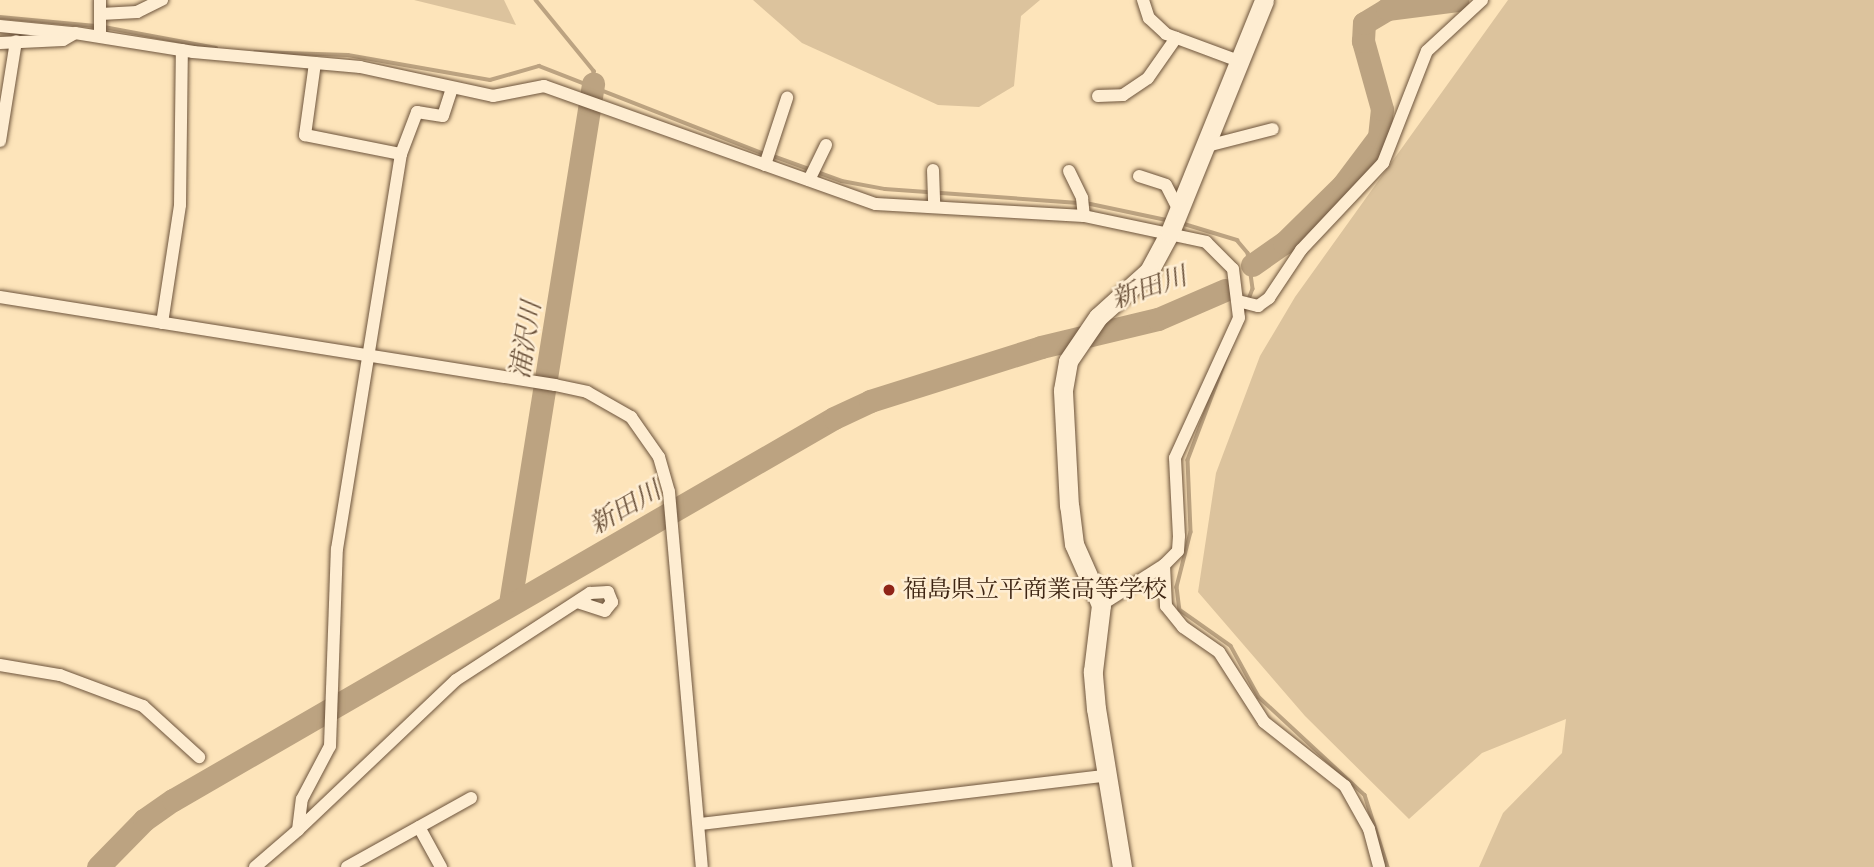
<!DOCTYPE html>
<html>
<head>
<meta charset="utf-8">
<style>
	body { margin:0 }
	#map { position:relative; width:1874px; height:867px; overflow:hidden; background:#fde4ba; font-family:Cardo,"Noto Serif JP",serif }
	div>[style] { position:absolute }
	[style*='--x'] { left:calc(var(--x)*1px); top:calc(var(--y)*1px); width:calc(var(--w)*1px); rotate:calc(var(--a)*1deg) }
	.green>* { inset:0; background:#dcc39d }
	.stream>* { height:3.5px; margin:-1.75px; padding:0 1.75px; transform-origin:1.75px; border-radius:1.75px; background:#bca381 }
	.river>* { height:23px; margin:-11.5px; padding:0 11.5px; transform-origin:11.5px; border-radius:11.5px; background:#bca381 }
	.roads { filter:drop-shadow(0 0 2px #6d543c) drop-shadow(0 0 2px #6d543c) }
	.street>* { height:12px; margin:-6px; padding:0 6px; transform-origin:6px; border-radius:6px; background:#feedd2 }
	.secondary>* { height:19px; margin:-9.5px; padding:0 9.5px; transform-origin:9.5px; border-radius:9.5px; background:#feedd2 }
	.dots>* { width:19px; height:19px; translate:-50% -50%; box-sizing:border-box; border:4px solid #feedd2; border-radius:50% }
	span { translate:-50% -50%; white-space:nowrap; text-align:center; line-height:1.15; -webkit-text-stroke:5px #feedd2; paint-order:stroke }
	.poi-label { font-size:24px; color:#3d2412 }
	.left { translate:0 -50%; text-align:left }
	.water-label { font-size:26px; color:#695039; font-style:italic }
</style>
</head>
<body>
<div id="map">
	<div class="green">
		<div style="clip-path:polygon(414px 0,504px 0,516px 25px)"></div>
		<div style="clip-path:polygon(753px 0,1040px 0,1021px 16px,1014px 86px,979px 107px,938px 105px,802px 43px)"></div>
		<div style="clip-path:polygon(1508px 0,1874px 0,1874px 867px,1479px 867px,1503px 813px,1562px 753px,1566px 719px,1482px 753px,1409px 819px,1305px 716px,1198px 592px,1216px 473px,1260px 356px,1295px 297px)"></div>
	</div>
	<div class="stream">
		<div style="--x:536;--y:0;--w:92;--a:50.8"></div>
		<div style="--x:594;--y:71;--w:13;--a:94"></div>
		<div style="--x:0;--y:17;--w:96;--a:5.4"></div>
		<div style="--x:104;--y:27;--w:114;--a:10.6"></div>
		<div style="--x:255;--y:52;--w:93;--a:1.8"></div>
		<div style="--x:348;--y:55;--w:144;--a:10"></div>
		<div style="--x:490;--y:80;--w:51;--a:-15.9"></div>
		<div style="--x:539;--y:66;--w:243;--a:21.3"></div>
		<div style="--x:773;--y:156;--w:73;--a:19.9"></div>
		<div style="--x:842;--y:181;--w:44;--a:10.5"></div>
		<div style="--x:885;--y:189;--w:194;--a:4.1"></div>
		<div style="--x:1086;--y:203;--w:83;--a:11.9"></div>
		<div style="--x:1181;--y:223;--w:59;--a:16.9"></div>
		<div style="--x:1237;--y:240;--w:17;--a:50"></div>
		<div style="--x:1248;--y:253;--w:36;--a:82"></div>
		<div style="--x:1253;--y:289;--w:183;--a:110.8"></div>
		<div style="--x:1188;--y:460;--w:72;--a:87.6"></div>
		<div style="--x:1191;--y:532;--w:57;--a:104.3"></div>
		<div style="--x:1177;--y:587;--w:23;--a:83"></div>
		<div style="--x:1180;--y:610;--w:62;--a:35.2"></div>
		<div style="--x:1231;--y:646;--w:58;--a:61.2"></div>
		<div style="--x:1259;--y:697;--w:144;--a:42.8"></div>
		<div style="--x:1365;--y:795;--w:76;--a:72.3"></div>
	</div>
	<div class="river">
		<div style="--x:1252;--y:265;--w:39;--a:-35"></div>
		<div style="--x:1284;--y:243;--w:83;--a:-44.5"></div>
		<div style="--x:1343;--y:185;--w:60;--a:-53.1"></div>
		<div style="--x:1379;--y:137;--w:28;--a:-84"></div>
		<div style="--x:1382;--y:109;--w:71;--a:-105.6"></div>
		<div style="--x:1363;--y:41;--w:18;--a:-87"></div>
		<div style="--x:1364;--y:23;--w:27;--a:-31"></div>
		<div style="--x:1387;--y:9;--w:71;--a:-7.3"></div>
		<div style="--x:510;--y:603;--w:526;--a:-80.91"></div>
		<div style="--x:98;--y:867;--w:66;--a:-45.6"></div>
		<div style="--x:144;--y:820;--w:35;--a:-35"></div>
		<div style="--x:173;--y:800;--w:763;--a:-30.02"></div>
		<div style="--x:834;--y:418;--w:40;--a:-25"></div>
		<div style="--x:870;--y:401;--w:179;--a:-17.5"></div>
		<div style="--x:1041;--y:347;--w:120;--a:-13.5"></div>
		<div style="--x:1158;--y:319;--w:73;--a:-23.4"></div>
	</div>
	<div class="roads">
		<div class="street">
			<div style="--x:100;--y:0;--w:36;--a:90"></div>
			<div style="--x:1143;--y:0;--w:19;--a:72"></div>
			<div style="--x:1149;--y:18;--w:23;--a:43"></div>
			<div style="--x:1166;--y:34;--w:75;--a:20.4"></div>
			<div style="--x:101;--y:14;--w:36;--a:-3"></div>
			<div style="--x:137;--y:12;--w:28;--a:-26"></div>
			<div style="--x:0;--y:26;--w:72;--a:5.6"></div>
			<div style="--x:0;--y:43;--w:63;--a:-2.7"></div>
			<div style="--x:63;--y:40;--w:14;--a:-30"></div>
			<div style="--x:75;--y:33;--w:120;--a:9.1"></div>
			<div style="--x:193;--y:52;--w:168;--a:5.1"></div>
			<div style="--x:360;--y:67;--w:136;--a:12.3"></div>
			<div style="--x:493;--y:96;--w:52;--a:-11.1"></div>
			<div style="--x:544;--y:86;--w:352;--a:19.6"></div>
			<div style="--x:876;--y:204;--w:208;--a:3.3"></div>
			<div style="--x:1084;--y:216;--w:125;--a:12"></div>
			<div style="--x:1206;--y:242;--w:38;--a:45"></div>
			<div style="--x:1233;--y:269;--w:49;--a:83"></div>
			<div style="--x:1239;--y:318;--w:154;--a:114.6"></div>
			<div style="--x:1175;--y:458;--w:78;--a:87.1"></div>
			<div style="--x:1179;--y:536;--w:15;--a:94"></div>
			<div style="--x:1178;--y:551;--w:20;--a:135"></div>
			<div style="--x:1164;--y:565;--w:41;--a:87.2"></div>
			<div style="--x:1166;--y:606;--w:27;--a:51"></div>
			<div style="--x:1183;--y:627;--w:44;--a:34.8"></div>
			<div style="--x:1219;--y:652;--w:83;--a:57.3"></div>
			<div style="--x:1264;--y:722;--w:103;--a:38.3"></div>
			<div style="--x:1345;--y:786;--w:49;--a:60.8"></div>
			<div style="--x:1369;--y:829;--w:39;--a:75"></div>
			<div style="--x:315;--y:63;--w:73;--a:97.9"></div>
			<div style="--x:305;--y:135;--w:98;--a:11.2"></div>
			<div style="--x:1098;--y:96;--w:25;--a:-2"></div>
			<div style="--x:1123;--y:95;--w:30;--a:-34"></div>
			<div style="--x:1148;--y:78;--w:49;--a:-55"></div>
			<div style="--x:0;--y:141;--w:101;--a:-80.9"></div>
			<div style="--x:1203;--y:147;--w:72;--a:-14.4"></div>
			<div style="--x:765;--y:165;--w:71;--a:-71.8"></div>
			<div style="--x:933;--y:170;--w:37;--a:88"></div>
			<div style="--x:1069;--y:171;--w:30;--a:64"></div>
			<div style="--x:1082;--y:198;--w:18;--a:84"></div>
			<div style="--x:1139;--y:176;--w:28;--a:18"></div>
			<div style="--x:1166;--y:185;--w:27;--a:63"></div>
			<div style="--x:809;--y:180;--w:39;--a:-64"></div>
			<div style="--x:0;--y:297;--w:562;--a:9.01"></div>
			<div style="--x:555;--y:385;--w:33;--a:12"></div>
			<div style="--x:587;--y:392;--w:51;--a:29.6"></div>
			<div style="--x:631;--y:417;--w:49;--a:55"></div>
			<div style="--x:659;--y:457;--w:36;--a:74"></div>
			<div style="--x:669;--y:492;--w:376;--a:85"></div>
			<div style="--x:1238;--y:301;--w:21;--a:14"></div>
			<div style="--x:1258;--y:306;--w:14;--a:-36"></div>
			<div style="--x:1269;--y:298;--w:58;--a:-56.3"></div>
			<div style="--x:1301;--y:250;--w:120;--a:-46.7"></div>
			<div style="--x:1383;--y:163;--w:120;--a:-68.6"></div>
			<div style="--x:1427;--y:51;--w:75;--a:-42.8"></div>
			<div style="--x:162;--y:323;--w:119;--a:-81.3"></div>
			<div style="--x:180;--y:205;--w:155;--a:-89.3"></div>
			<div style="--x:1101;--y:605;--w:75;--a:-32.4"></div>
			<div style="--x:0;--y:665;--w:61;--a:9.5"></div>
			<div style="--x:60;--y:675;--w:89;--a:20.5"></div>
			<div style="--x:143;--y:706;--w:76;--a:42.3"></div>
			<div style="--x:700;--y:824;--w:411;--a:-6.8"></div>
			<div style="--x:419;--y:827;--w:46;--a:61.2"></div>
			<div style="--x:298;--y:830;--w:218;--a:-43.5"></div>
			<div style="--x:456;--y:680;--w:160;--a:-33"></div>
			<div style="--x:590;--y:593;--w:18;--a:-3"></div>
			<div style="--x:608;--y:592;--w:11;--a:68"></div>
			<div style="--x:612;--y:602;--w:11;--a:128"></div>
			<div style="--x:605;--y:611;--w:29;--a:-162"></div>
			<div style="--x:255;--y:867;--w:57;--a:-40.7"></div>
			<div style="--x:298;--y:830;--w:31;--a:-83"></div>
			<div style="--x:302;--y:799;--w:60;--a:-62.2"></div>
			<div style="--x:330;--y:746;--w:197;--a:-88"></div>
			<div style="--x:337;--y:549;--w:400;--a:-80.8"></div>
			<div style="--x:401;--y:154;--w:45;--a:-69.1"></div>
			<div style="--x:417;--y:112;--w:26;--a:9"></div>
			<div style="--x:443;--y:116;--w:29;--a:-72"></div>
			<div style="--x:347;--y:867;--w:142;--a:-29.1"></div>
		</div>
		<div class="secondary">
			<div style="--x:1122;--y:867;--w:160;--a:-99.3"></div>
			<div style="--x:1096;--y:709;--w:38;--a:-95"></div>
			<div style="--x:1093;--y:671;--w:66;--a:-83.1"></div>
			<div style="--x:1101;--y:605;--w:67;--a:-113.9"></div>
			<div style="--x:1074;--y:544;--w:38;--a:-97"></div>
			<div style="--x:1069;--y:506;--w:116;--a:-93"></div>
			<div style="--x:1063;--y:390;--w:29;--a:-80"></div>
			<div style="--x:1068;--y:361;--w:53;--a:-55.7"></div>
			<div style="--x:1098;--y:317;--w:69;--a:-42"></div>
			<div style="--x:1149;--y:271;--w:44;--a:-61.7"></div>
			<div style="--x:1170;--y:232;--w:250;--a:-67.9"></div>
		</div>
	</div>
	<div class="dots">
		<div style="left:889px;top:590px;background:#8f2418"></div>
	</div>
	<div class="poi-label">
		<span class="left" style="left:903px;top:590px">福島県立平商業高等学校</span>
	</div>
	<div class="water-label">
		<span style="left:1149px;top:288px;rotate:-19deg">新田川</span>
		<span style="left:526px;top:340px;rotate:-81deg">浦沢川</span>
		<span style="left:625px;top:508px;rotate:-30deg">新田川</span>
	</div>
</div>
</body>
</html>
